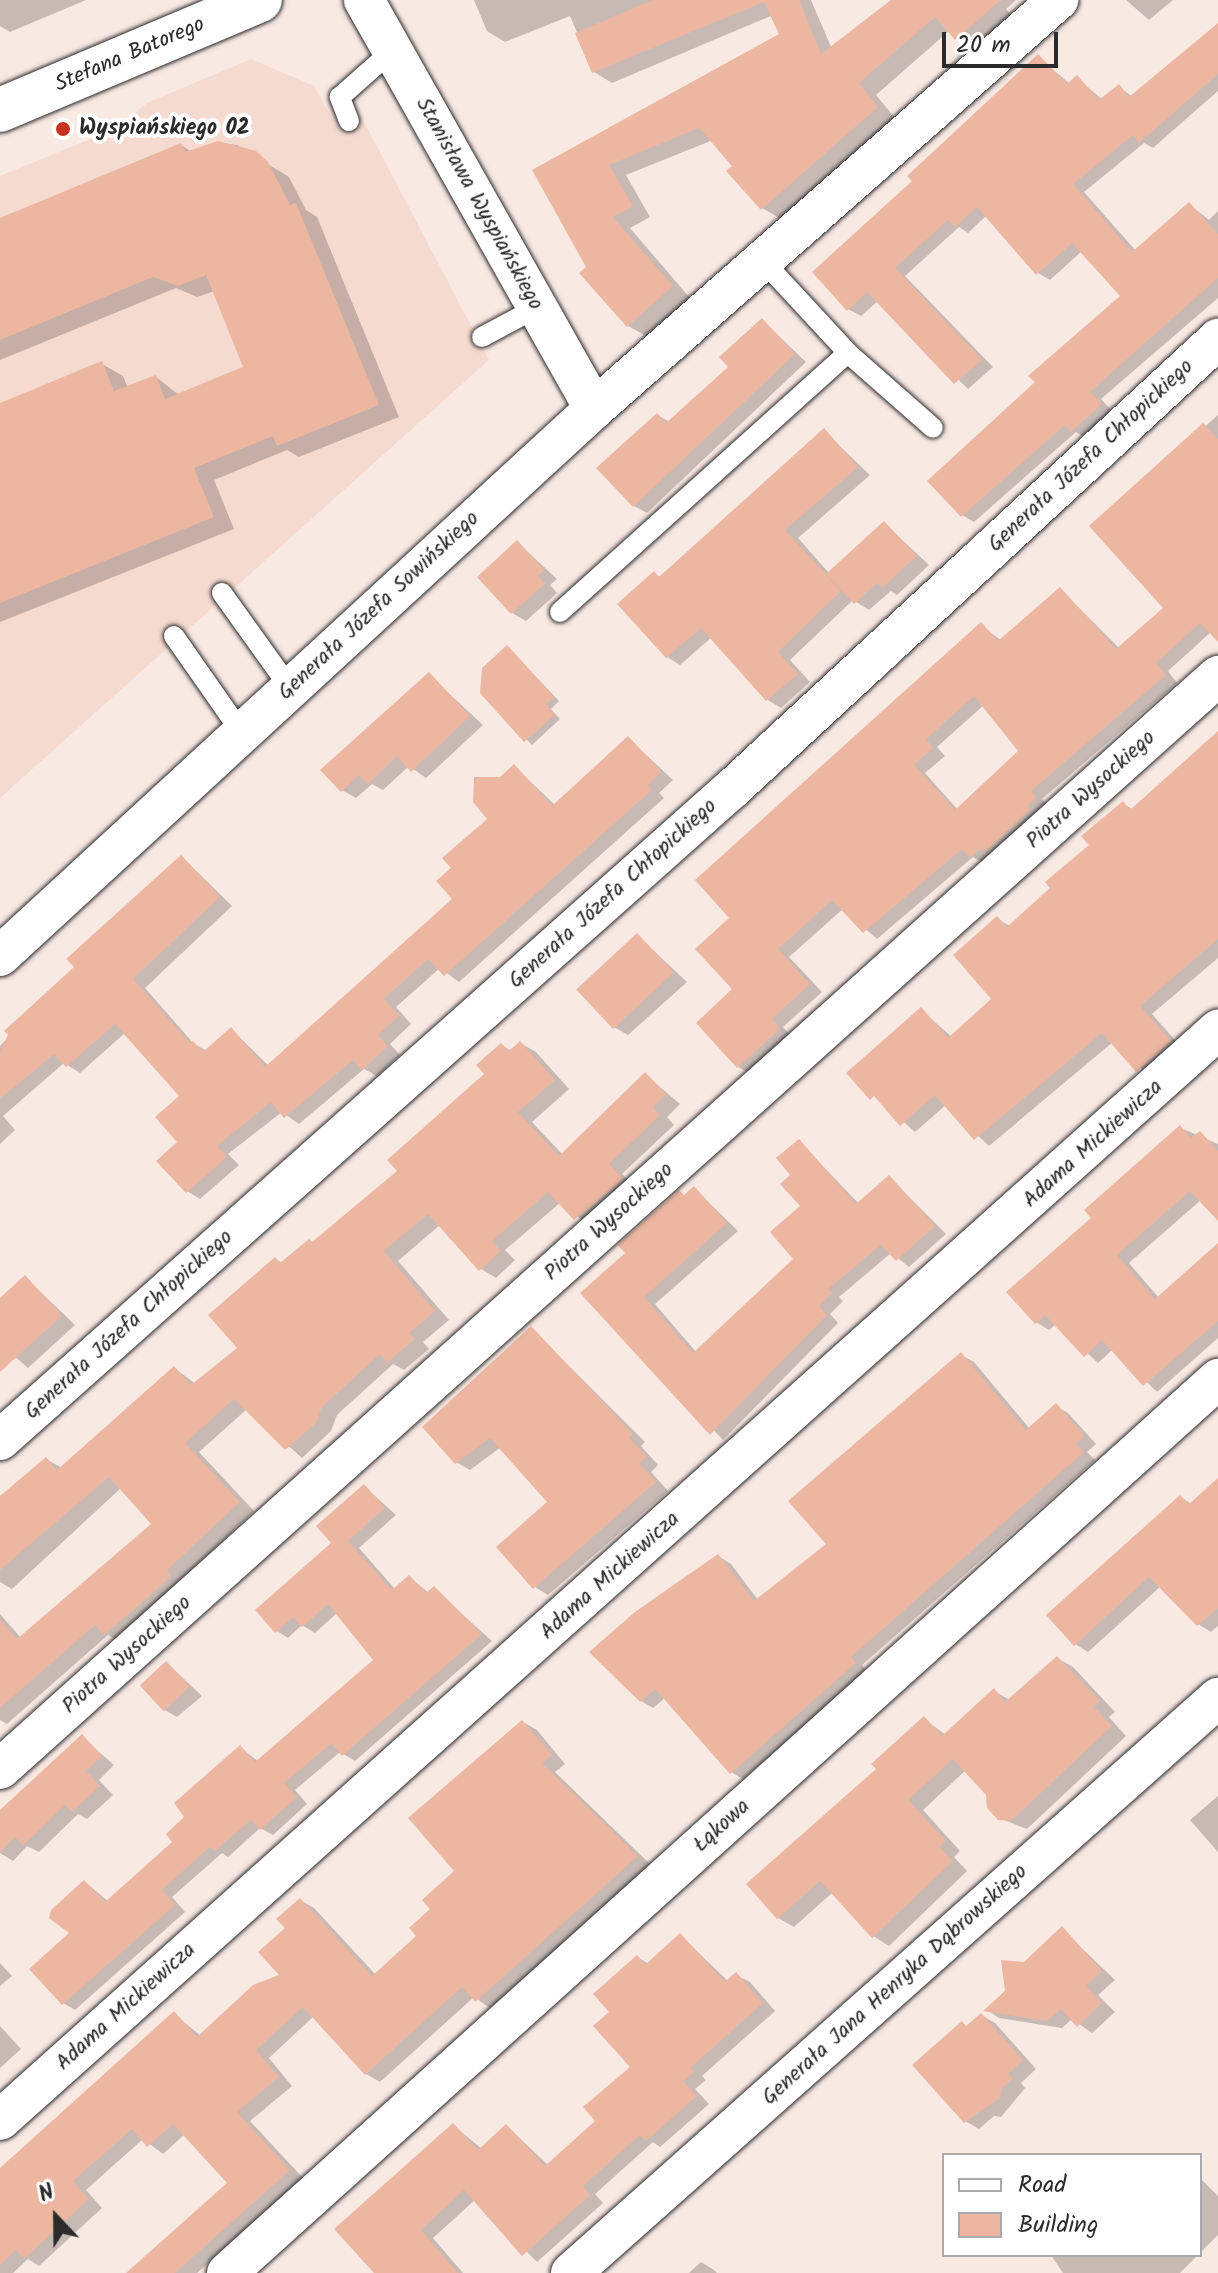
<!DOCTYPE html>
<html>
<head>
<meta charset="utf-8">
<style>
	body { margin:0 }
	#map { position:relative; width:1218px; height:2273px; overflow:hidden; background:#f9e9e3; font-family:Kalam,sans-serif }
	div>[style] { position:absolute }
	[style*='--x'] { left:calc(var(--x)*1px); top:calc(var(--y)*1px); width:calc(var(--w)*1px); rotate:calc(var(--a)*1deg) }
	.built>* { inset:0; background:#f5dacf }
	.shadow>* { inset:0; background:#0003 }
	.building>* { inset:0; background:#ecb6a1; transform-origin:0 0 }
	.roads { filter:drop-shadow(0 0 2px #2b2b2b) drop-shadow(0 0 2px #2b2b2b) }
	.service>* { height:20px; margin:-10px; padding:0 10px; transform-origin:10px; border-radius:10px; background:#fff }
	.minor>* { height:40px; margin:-20px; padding:0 20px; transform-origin:20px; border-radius:20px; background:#fff }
	.tertiary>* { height:44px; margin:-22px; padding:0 22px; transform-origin:22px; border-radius:22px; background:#fff }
	.dots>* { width:22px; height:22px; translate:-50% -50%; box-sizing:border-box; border:4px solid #fff; border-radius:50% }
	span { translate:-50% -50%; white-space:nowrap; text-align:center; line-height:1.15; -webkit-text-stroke:8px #fff; paint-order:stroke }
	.street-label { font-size:22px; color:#2b2b2b }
	.poi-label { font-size:22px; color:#2b2b2b; font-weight:700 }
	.left { translate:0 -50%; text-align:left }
	.legend { position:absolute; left:942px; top:2153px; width:260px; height:104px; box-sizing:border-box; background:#fff; border:2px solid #aaa; margin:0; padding:10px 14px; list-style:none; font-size:24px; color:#2b2b2b }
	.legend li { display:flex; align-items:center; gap:16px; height:40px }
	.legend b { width:40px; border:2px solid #aaa }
	.north { position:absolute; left:16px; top:2177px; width:80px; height:80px; -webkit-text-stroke:6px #fff; paint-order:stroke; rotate:338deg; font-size:22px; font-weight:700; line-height:32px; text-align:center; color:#2b2b2b }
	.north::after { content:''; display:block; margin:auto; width:28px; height:36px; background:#2b2b2b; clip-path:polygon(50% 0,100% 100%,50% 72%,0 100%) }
	.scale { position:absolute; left:942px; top:32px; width:116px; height:36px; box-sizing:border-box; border:4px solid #2b2b2b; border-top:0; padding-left:10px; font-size:24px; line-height:28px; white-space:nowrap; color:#2b2b2b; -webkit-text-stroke:6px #fff; paint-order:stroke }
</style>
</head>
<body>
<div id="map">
	<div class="built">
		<div style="clip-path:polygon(251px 59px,314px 86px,338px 128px,361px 116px,489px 360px,0 798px,0 176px,115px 129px,147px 103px)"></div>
	</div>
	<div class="shadow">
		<div style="clip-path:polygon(0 0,86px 0,10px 32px,0 26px)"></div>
		<div style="clip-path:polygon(474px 0,811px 0,832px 49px,903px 0,1016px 0,1006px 9px,1012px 16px,975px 49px,950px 30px,876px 95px,895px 118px,781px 219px,762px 208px,713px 140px,626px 175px,650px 217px,630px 228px,690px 298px,646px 336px,628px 326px,588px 267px,535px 171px,782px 35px,773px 15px,612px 83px,594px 72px,570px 16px,505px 42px,487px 31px)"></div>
		<div style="clip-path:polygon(1126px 0,1173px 0,1149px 20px)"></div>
		<div style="clip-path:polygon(1218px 25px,1218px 91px,1153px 148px,1144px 143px,1084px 192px,1136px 251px,1189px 204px,1209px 220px,1218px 211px,1218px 298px,1101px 399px,1113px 412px,1084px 437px,1076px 432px,974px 522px,962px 515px,1122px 296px,1082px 251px,1050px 280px,1038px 273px,987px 215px,968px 233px,959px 227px,905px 276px,993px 367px,968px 389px,878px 301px,861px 316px,848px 309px,915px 181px,1038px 57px,1070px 84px,1077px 78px,1103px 100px,1119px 87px,1133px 97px)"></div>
		<div style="clip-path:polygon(218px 143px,237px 145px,289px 177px,306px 210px,317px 217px,399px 417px,299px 457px,287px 450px,214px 480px,234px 529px,0 622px,0 405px,102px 364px,123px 376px,128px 388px,156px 377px,179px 395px,246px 368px,215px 291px,197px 297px,176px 288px,0 360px,0 220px,181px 145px,192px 152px)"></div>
		<div style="clip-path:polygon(762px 320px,806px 362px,647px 513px,634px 506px,657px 415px,670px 422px,731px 367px)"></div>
		<div style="clip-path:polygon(evenodd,1218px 415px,1218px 636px,1211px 632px,1168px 671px,1177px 683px,1042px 799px,1048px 805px,984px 864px,973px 857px,877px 939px,843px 909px,789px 957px,822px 992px,783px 1027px,792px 1037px,751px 1074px,738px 1067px,732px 918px,981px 625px,1002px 641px,1061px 590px,1120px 649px,1166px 608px,1092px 526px,1218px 415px,984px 705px,1021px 752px,958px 810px,925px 773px,945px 756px,937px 747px,984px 705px)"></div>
		<div style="clip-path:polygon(824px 431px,870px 475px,798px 538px,829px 573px,884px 523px,929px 565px,897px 595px,891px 591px,869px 610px,853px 600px,790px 660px,810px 682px,781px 708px,768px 700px,712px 637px,680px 665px,667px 657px,654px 573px,662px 578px)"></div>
		<div style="clip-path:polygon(517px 542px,557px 579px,550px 585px,557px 593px,526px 621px,512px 613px)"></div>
		<div style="clip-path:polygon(508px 647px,559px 701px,551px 709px,560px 719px,532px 745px,482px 693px)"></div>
		<div style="clip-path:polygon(429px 675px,483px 725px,426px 778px,409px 766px,383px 790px,372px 784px,356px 798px,342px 790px)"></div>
		<div style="clip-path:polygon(628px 738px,673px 780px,659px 793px,664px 798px,459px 982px,440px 968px,396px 1007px,411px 1024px,390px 1044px,400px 1055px,377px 1076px,364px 1069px,299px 1124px,282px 1112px,228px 1154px,239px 1165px,200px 1199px,187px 1191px,180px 1142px,182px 1097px,125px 1033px,80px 1073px,64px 1063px,3px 1116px,15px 1130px,0 1144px,0 1046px,182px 857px,232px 906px,145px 988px,194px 1044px,207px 1051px,231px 1029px,269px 1066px,454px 899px,454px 868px,490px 819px,501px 779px,514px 766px,555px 805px)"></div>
		<div style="clip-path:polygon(1218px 752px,1218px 958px,1152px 1014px,1183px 1049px,1151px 1078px,1113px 1042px,989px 1146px,946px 1105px,915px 1132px,849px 1073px,921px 1010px,952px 1037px,994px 999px,997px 919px,1010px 926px,1053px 889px,1123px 804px,1134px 810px)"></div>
		<div style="clip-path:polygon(638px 936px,687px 982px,628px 1035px,614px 1027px)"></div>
		<div style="clip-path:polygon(520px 1043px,536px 1052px,569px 1089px,532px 1122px,563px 1155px,646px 1075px,680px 1104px,667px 1117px,674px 1125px,622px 1174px,637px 1188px,591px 1228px,561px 1202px,505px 1250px,515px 1260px,496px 1278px,481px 1269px,440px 1225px,398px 1261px,449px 1320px,423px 1342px,429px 1349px,404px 1370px,393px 1364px,337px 1415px,331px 1431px,302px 1458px,247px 1409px,199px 1452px,254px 1511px,181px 1580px,185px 1585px,120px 1642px,108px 1635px,7px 1724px,0 1720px,0 1614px,21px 1638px,153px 1524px,121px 1488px,12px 1589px,0 1582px,0 1514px,46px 1459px,62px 1468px,174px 1368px,196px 1384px,240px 1348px,275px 1259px,282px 1263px,314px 1244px,399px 1171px,486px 1074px,501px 1045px,512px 1051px)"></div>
		<div style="clip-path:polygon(1181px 1128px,1218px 1144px,1218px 1218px,1201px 1200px,1129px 1263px,1159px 1298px,1218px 1246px,1218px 1338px,1157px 1392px,1113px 1349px,1098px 1363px,1056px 1324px,1049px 1330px,1036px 1322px,1094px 1218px)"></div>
		<div style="clip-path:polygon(799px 1141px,859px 1204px,889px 1177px,946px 1234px,909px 1267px,891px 1253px,839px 1297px,843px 1301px,830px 1314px,838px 1323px,723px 1440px,583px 1293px,695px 1189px,738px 1231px,655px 1304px,696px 1352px,796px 1259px,802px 1207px,793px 1175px)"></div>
		<div style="clip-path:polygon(26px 1278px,75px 1325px,28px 1368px,0 1344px,0 1301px)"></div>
		<div style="clip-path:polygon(532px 1329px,645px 1442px,641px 1446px,658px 1465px,651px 1472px,668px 1491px,548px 1595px,535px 1587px,550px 1502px,501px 1447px,470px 1470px,456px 1462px)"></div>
		<div style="clip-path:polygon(961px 1355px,974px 1362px,1030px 1429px,1056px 1406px,1068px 1413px,1096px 1444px,1087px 1452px,1095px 1460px,862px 1665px,867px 1671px,743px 1779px,731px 1772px,665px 1698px,653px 1708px,641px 1701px,718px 1556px,731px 1564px,758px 1600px,829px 1545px)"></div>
		<div style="clip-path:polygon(1218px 1480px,1218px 1626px,1211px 1632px,1198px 1624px,1161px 1586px,1088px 1652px,1075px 1644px,1180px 1497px,1192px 1504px)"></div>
		<div style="clip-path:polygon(365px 1487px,396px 1515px,359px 1548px,395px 1589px,409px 1577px,429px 1593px,434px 1589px,492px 1641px,355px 1761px,340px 1752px,295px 1790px,307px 1804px,273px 1835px,260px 1828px,228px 1857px,222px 1853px,172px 1897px,185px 1912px,75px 2010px,63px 2003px,85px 1882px,108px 1901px,175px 1842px,186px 1817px,240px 1747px,259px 1762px,376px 1660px,337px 1613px,315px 1633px,302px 1625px,288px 1638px,277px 1631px)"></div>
		<div style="clip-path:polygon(1057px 1658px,1073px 1667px,1115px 1712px,1109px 1717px,1126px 1736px,1027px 1829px,999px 1818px,988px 1794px,966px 1770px,923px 1810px,960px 1851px,954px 1857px,967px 1871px,889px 1946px,873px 1936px,833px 1892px,794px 1927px,778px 1918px,879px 1769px,924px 1719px,946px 1735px,994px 1691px,1010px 1700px)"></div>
		<div style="clip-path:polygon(167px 1663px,202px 1696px,177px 1717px,163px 1709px)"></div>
		<div style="clip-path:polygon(523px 1722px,537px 1730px,565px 1764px,555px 1772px,651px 1865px,490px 2008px,474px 1997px,380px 2082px,366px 2074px,314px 2016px,269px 2058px,292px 2086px,250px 2121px,303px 2178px,197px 2273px,153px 2273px,230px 2184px,185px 2134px,163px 2154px,143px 2139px,86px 2190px,102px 2208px,39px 2266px,28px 2259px,13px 2273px,0 2273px,0 2171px,174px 2014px,201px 2036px,282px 1975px,287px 1928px,300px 1900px,314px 1908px,376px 1975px,418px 1936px,457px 1872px)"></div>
		<div style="clip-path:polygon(82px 1737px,114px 1765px,99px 1780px,113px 1795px,87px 1819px,78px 1814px,39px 1852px,27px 1846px,13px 1861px,0 1853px,0 1814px)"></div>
		<div style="clip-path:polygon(1218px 1796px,1218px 1852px,1190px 1820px)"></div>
		<div style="clip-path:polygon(1062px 1929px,1115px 1980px,1098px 1995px,1115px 2012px,1092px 2033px,1072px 2019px,1062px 2028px,999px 2018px,987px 2010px)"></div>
		<div style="clip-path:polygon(681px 1936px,729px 1982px,736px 1975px,750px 1982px,775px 2011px,702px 2076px,706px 2080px,695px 2089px,709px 2104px,660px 2147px,653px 2142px,595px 2194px,603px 2203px,537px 2262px,475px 2200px,433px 2238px,463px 2273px,390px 2273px,453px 2125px,482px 2149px,507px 2126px,548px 2165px,598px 2121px,633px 2067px,611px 2012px,637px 1957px,649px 1964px)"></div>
		<div style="clip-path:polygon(0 1963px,12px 1976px,0 1986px)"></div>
		<div style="clip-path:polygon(981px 2015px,995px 2023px,1036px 2069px,1021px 2083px,1025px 2088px,1001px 2117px,994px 2116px,979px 2129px,965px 2121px,968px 2027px)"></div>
		<div style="clip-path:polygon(0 2026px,21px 2049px,0 2068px)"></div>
		<div style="clip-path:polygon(1200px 2178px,1218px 2196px,1218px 2235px,1200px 2253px)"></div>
		<div style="clip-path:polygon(1051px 2255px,1198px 2255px,1180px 2273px,1063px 2273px)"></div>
		<div style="clip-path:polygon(701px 2262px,714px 2270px,717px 2273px,689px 2273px)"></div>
	</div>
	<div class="building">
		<div style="clip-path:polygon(653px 0,799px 0,821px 54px,891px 0,1001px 0,955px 40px,935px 17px,859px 83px,878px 107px,761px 210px,726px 171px,732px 166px,699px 128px,609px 165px,633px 206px,613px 217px,673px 286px,627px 327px,579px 273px,586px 267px,532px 170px,779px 34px,764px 2px,592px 73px,575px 33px)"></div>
		<div style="clip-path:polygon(1218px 23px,1218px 74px,1139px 143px,1133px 135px,1073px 184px,1132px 252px,1189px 202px,1218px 234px,1218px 278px,1090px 392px,1102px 404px,1071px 432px,1065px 425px,961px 517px,927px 481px,1035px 382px,1028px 376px,1120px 296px,1072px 243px,1036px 275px,977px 207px,955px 227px,948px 220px,895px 268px,982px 360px,954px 384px,867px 292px,847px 311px,812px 272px,912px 181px,907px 176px,1038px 54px,1067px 84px,1077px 75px,1099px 100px,1119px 84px,1129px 97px)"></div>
		<div style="clip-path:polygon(218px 141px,256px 151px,268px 162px,290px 205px,296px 203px,379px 405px,277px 446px,273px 436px,194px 468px,214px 517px,0 603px,0 403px,102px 361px,114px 391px,156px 375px,165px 399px,243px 367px,206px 275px,178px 286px,153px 277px,0 340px,0 218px,181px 143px,185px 152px)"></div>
		<div style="clip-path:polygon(762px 318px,795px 354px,633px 507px,596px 468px,657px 413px,666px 423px,717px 377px,728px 367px,719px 357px)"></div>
		<div style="clip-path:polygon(evenodd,1203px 423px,1218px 439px,1218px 642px,1200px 623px,1156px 663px,1166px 675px,1031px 791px,1037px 797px,1027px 806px,1030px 810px,984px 852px,980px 848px,970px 858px,962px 849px,863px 933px,832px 900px,778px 949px,810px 984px,772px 1019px,780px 1029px,737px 1068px,696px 1023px,732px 989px,695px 949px,729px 918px,695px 880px,981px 622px,998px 641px,1060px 587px,1116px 649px,1163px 608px,1089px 526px,1203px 423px,974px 696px,1018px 751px,955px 810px,914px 765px,933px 748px,926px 739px,974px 696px)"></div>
		<div style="clip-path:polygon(824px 428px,858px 467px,785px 530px,841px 591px,778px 652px,798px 674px,766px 701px,701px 628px,666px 658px,617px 604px,654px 571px,659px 577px)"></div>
		<div style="clip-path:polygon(884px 521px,917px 556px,882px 588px,877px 583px,854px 604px,826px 574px)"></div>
		<div style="clip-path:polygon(517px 540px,544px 570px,538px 576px,545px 584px,511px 614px,477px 577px)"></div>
		<div style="clip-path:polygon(507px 645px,554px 697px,546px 704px,555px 715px,524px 742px,480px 693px,482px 668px)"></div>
		<div style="clip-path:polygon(429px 672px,470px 716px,411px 772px,397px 756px,368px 784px,359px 775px,341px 792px,320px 770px)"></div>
		<div style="clip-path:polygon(1218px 731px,1218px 939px,1140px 1006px,1171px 1041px,1136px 1072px,1102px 1033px,974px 1140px,935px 1095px,900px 1126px,874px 1096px,870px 1100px,846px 1073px,921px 1007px,948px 1038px,991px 999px,953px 955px,997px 916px,1007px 927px,1050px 888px,1045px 882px,1089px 845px,1081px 836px,1123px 801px,1130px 810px)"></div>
		<div style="clip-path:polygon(628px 736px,661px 771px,648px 785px,652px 790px,444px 976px,428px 959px,384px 999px,399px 1016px,378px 1035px,388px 1046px,362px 1070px,353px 1060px,284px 1118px,271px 1102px,217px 1146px,227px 1157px,186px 1193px,156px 1161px,177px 1142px,155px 1117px,179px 1096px,115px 1024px,66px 1067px,54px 1054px,0 1099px,0 1051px,8px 1035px,4px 1031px,74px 967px,66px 959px,181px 855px,220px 897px,133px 979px,190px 1043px,193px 1041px,203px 1052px,231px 1027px,265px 1067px,452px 899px,436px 881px,451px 868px,442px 858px,487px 819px,473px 802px,474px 777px,500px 777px,514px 764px,552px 806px)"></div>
		<div style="left:637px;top:933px;width:54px;height:83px;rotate:47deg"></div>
		<div style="clip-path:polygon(520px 1041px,555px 1080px,518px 1112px,559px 1156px,645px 1072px,666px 1094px,653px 1107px,660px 1115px,609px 1164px,623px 1179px,574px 1220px,548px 1192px,492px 1241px,501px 1251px,479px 1271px,428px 1214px,384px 1251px,435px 1311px,409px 1333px,415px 1339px,387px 1363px,380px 1354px,322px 1407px,316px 1423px,285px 1450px,234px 1399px,185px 1443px,240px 1502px,167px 1570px,171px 1576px,136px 1608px,103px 1635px,95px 1625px,0 1708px,0 1620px,17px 1639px,151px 1524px,109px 1477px,0 1570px,0 1496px,46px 1457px,57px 1470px,174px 1366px,191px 1385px,237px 1348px,208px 1315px,275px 1257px,280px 1263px,309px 1239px,312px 1242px,397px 1171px,387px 1160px,484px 1074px,476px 1065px,501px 1043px,509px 1051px)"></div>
		<div style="clip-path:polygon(1180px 1125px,1191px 1138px,1200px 1131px,1218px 1151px,1218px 1221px,1190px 1191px,1117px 1255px,1155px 1299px,1218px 1243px,1218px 1321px,1143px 1386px,1102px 1340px,1084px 1357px,1045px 1315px,1035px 1324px,1006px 1292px,1091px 1218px,1084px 1210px)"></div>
		<div style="clip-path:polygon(799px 1139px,856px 1204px,889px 1175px,935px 1226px,896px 1261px,881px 1245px,828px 1289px,832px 1293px,819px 1306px,827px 1315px,710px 1435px,580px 1293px,625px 1253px,618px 1245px,679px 1190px,684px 1195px,694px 1186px,727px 1223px,644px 1297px,693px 1353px,793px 1259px,770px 1232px,800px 1206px,780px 1184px,790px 1175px,776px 1158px)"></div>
		<div style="clip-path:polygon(25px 1275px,62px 1316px,0 1372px,0 1298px)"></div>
		<div style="clip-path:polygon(531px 1326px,633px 1434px,629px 1438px,647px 1457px,639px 1463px,656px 1482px,533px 1589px,496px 1547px,547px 1502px,490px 1438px,455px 1464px,422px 1427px)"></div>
		<div style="clip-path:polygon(961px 1352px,1026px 1430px,1056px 1403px,1085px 1436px,1076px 1444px,1084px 1452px,851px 1657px,856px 1663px,730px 1774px,655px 1689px,640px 1702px,589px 1652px,635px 1612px,718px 1554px,754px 1601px,826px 1544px,788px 1501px)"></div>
		<div style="clip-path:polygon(1218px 1478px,1218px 1608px,1197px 1626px,1149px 1577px,1074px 1646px,1046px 1615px,1180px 1495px,1189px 1504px)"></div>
		<div style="clip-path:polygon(364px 1484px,385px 1508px,348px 1541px,392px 1590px,409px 1575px,426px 1593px,434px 1586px,482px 1634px,342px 1756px,331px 1744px,284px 1783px,297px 1797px,260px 1830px,251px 1820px,215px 1851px,210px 1847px,162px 1890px,175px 1905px,62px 2005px,29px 1969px,69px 1933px,49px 1918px,51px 1910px,84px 1880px,105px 1902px,172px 1842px,166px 1834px,184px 1817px,174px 1803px,240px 1745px,255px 1762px,373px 1660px,328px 1604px,302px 1627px,293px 1617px,275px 1633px,255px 1610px,331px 1543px,316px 1526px)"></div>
		<div style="clip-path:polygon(1057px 1656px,1100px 1701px,1094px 1707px,1112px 1726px,1011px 1821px,998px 1820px,987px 1808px,986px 1795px,953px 1759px,908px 1800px,946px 1841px,939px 1847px,953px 1861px,872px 1938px,820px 1881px,777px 1919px,746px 1884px,876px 1769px,871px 1764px,924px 1716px,942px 1736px,994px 1688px,1005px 1702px)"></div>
		<div style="left:166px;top:1661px;width:35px;height:36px;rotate:47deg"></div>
		<div style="clip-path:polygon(522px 1720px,552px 1755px,542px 1763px,638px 1856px,475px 2002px,462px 1987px,365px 2075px,303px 2007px,256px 2050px,279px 2077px,237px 2112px,290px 2170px,175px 2273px,126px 2273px,227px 2183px,173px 2124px,147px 2147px,132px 2129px,73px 2181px,89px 2199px,24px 2259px,16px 2250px,0 2265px,0 2168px,174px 2011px,197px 2037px,253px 1985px,279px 1975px,258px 1952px,285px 1928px,276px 1919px,300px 1898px,372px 1976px,416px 1936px,409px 1928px,430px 1909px,422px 1900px,454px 1871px,408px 1818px)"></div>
		<div style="clip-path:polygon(82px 1734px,102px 1756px,86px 1771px,100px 1786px,72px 1812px,65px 1805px,23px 1846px,15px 1837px,0 1852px,0 1810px)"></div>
		<div style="clip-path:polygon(1062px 1926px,1102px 1971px,1086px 1986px,1102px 2003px,1077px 2027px,1061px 2009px,1047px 2021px,983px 2011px,1005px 1991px,1001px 1960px,1024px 1962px)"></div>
		<div style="clip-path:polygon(680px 1933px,725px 1982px,736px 1972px,763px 2003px,690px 2068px,694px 2072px,683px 2081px,697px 2096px,646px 2141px,640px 2135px,583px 2186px,590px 2195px,522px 2256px,464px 2190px,421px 2230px,458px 2273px,374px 2273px,334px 2229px,453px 2123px,478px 2150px,506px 2124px,545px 2166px,595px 2121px,583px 2107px,630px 2067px,593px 2026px,609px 2012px,593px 1994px,637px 1955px,645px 1965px)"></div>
		<div style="clip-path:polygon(981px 2013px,1023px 2060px,1008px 2074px,1013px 2079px,1001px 2089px,1000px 2098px,964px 2123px,912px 2065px,962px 2021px,966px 2026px)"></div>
	</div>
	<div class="roads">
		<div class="service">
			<div style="--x:349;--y:121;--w:26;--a:-111"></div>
			<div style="--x:340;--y:97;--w:71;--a:-41.6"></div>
			<div style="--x:762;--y:260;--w:127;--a:47.2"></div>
			<div style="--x:848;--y:353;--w:113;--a:41.4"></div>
			<div style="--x:482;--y:337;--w:61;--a:-28.2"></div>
			<div style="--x:222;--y:593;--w:117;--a:54.4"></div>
			<div style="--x:560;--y:612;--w:387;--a:-42"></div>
			<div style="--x:174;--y:636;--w:118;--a:55"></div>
		</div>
		<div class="minor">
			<div style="--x:364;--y:0;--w:469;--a:60.6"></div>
			<div style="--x:0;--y:956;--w:807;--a:-42.64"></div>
			<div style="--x:594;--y:409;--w:619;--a:-41.4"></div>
			<div style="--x:0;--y:1440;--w:982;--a:-41.66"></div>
			<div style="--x:734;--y:787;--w:660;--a:-42.79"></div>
			<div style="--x:0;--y:1769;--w:1637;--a:-41.9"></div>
			<div style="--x:0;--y:2120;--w:1635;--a:-41.83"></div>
			<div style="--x:227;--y:2273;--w:1335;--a:-42.05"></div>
			<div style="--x:571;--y:2273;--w:866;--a:-41.63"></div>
		</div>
		<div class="tertiary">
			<div style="--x:0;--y:110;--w:282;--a:-22.9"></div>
		</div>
	</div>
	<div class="dots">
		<div style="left:63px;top:129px;background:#c8321e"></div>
	</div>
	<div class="street-label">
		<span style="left:130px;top:55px;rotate:-23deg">Stefana Batorego</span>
		<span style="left:479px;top:204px;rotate:61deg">Stanisława Wyspiańskiego</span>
		<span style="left:1091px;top:456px;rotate:-43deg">Generała Józefa Chłopickiego</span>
		<span style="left:379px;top:606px;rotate:-43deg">Generała Józefa Sowińskiego</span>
		<span style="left:1091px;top:790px;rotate:-42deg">Piotra Wysockiego</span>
		<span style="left:613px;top:894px;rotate:-42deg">Generała Józefa Chłopickiego</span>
		<span style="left:1093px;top:1144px;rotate:-42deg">Adama Mickiewicza</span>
		<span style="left:609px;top:1222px;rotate:-42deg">Piotra Wysockiego</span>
		<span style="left:129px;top:1325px;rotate:-42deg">Generała Józefa Chłopickiego</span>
		<span style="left:610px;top:1576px;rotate:-42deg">Adama Mickiewicza</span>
		<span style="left:127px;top:1655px;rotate:-42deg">Piotra Wysockiego</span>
		<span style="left:722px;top:1826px;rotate:-42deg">Łąkowa</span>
		<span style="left:895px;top:1985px;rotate:-42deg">Generała Jana Henryka Dąbrowskiego</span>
		<span style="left:126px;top:2007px;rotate:-42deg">Adama Mickiewicza</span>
	</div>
	<div class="poi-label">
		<span class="left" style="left:79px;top:129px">Wyspiańskiego 02</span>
	</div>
	<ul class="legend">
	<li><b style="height:10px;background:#fff"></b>Road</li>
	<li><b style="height:22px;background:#ecb6a1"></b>Building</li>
	</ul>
	<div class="north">N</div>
	<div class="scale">20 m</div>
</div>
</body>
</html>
